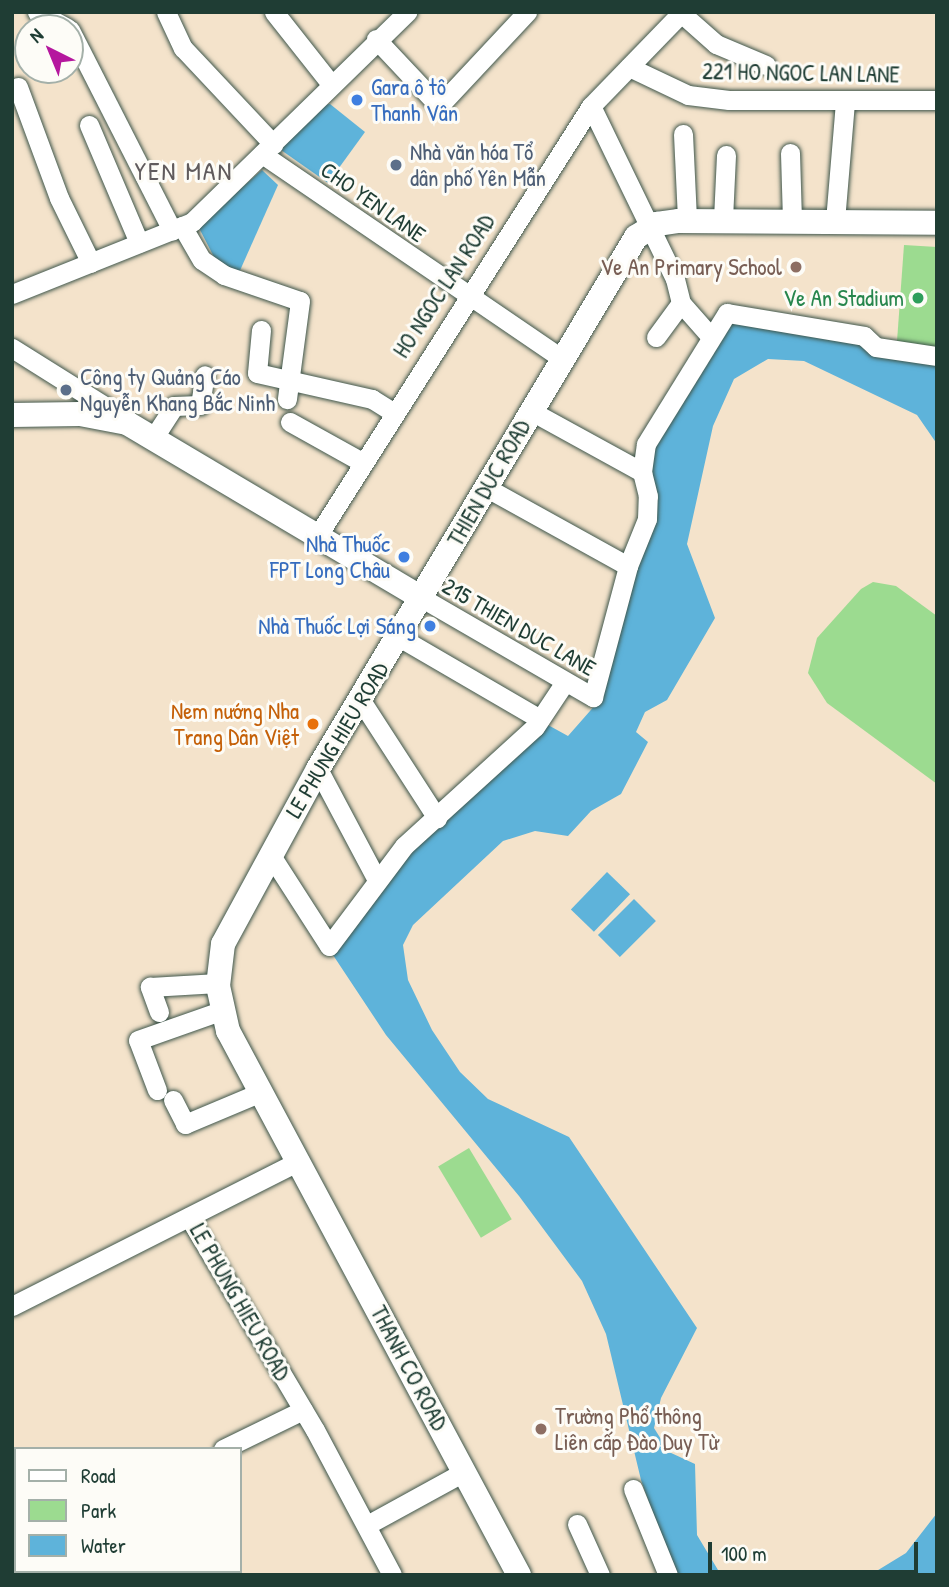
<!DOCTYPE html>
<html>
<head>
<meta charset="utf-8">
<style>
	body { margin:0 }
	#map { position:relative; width:949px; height:1587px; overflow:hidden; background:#f4e3cb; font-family:"Patrick Hand",sans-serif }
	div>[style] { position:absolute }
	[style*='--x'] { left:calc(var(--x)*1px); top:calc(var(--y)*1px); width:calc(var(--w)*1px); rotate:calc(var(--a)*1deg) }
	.green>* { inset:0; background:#9cdb90; transform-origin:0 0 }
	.water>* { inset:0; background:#5eb3da; transform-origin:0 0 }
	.roads { filter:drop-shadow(0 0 2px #3f564b) drop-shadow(0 0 2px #3f564b) }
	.minor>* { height:19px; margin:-9.5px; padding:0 9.5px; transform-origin:9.5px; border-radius:9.5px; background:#fff }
	.major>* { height:24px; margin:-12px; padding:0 12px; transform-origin:12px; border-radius:12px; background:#fff }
	.dots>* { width:19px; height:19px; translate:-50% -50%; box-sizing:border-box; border:4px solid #fdfcf7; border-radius:50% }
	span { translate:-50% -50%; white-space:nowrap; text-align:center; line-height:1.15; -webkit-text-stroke:6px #fdfcf7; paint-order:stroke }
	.street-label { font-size:23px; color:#1f3d34 }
	.shop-label { font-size:23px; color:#366cbe }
	.left { translate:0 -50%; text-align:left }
	.right { translate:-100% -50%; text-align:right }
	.service-label { font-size:23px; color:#4e5e75 }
	.education-label { font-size:23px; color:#785e54 }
	.leisure-label { font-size:23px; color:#27864d }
	.food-label { font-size:23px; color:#c56008 }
	.quarter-label { font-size:26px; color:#605b5d; letter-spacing:2px }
	.frame { position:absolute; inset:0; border:14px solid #1f3d34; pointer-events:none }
	.legend { position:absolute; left:14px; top:1447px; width:228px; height:126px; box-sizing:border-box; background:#fdfcf7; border:2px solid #a4b0a9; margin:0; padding:9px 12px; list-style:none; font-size:21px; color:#1f3d34 }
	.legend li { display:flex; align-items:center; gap:14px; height:35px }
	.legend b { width:35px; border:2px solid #a4b0a9 }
	.north { position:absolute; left:14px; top:14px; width:70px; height:70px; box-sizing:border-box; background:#fdfcf7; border:2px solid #a4b0a9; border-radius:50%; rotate:317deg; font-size:19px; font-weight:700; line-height:28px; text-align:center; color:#1f3d34 }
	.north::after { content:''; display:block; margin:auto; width:24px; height:32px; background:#b5179e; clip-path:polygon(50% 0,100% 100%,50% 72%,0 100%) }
	.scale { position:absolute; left:708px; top:1542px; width:210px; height:32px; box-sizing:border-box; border:4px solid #1f3d34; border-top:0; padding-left:9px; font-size:21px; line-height:24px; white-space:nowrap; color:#1f3d34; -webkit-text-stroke:5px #fdfcf7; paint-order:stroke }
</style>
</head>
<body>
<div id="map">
	<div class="green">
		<div style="clip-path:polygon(904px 245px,937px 247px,937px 358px,896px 355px)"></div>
		<div style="clip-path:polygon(873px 582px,896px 586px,937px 616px,937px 784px,827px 703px,808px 673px,817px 638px,861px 589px)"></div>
		<div style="left:469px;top:1148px;width:83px;height:36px;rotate:59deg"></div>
	</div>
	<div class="water">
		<div style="clip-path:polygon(330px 104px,365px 132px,328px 183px,281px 150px,314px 107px)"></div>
		<div style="clip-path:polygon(262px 170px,278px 185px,238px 275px,215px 259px,198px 226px)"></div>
		<div style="clip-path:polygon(733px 313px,937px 362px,937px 444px,917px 415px,804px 361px,768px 359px,734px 379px,713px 426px,687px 544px,715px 618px,667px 700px,645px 712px,636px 732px,648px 742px,621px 794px,591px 811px,568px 836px,535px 831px,503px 841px,413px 925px,403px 945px,408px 980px,432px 1030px,460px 1072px,488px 1099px,569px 1137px,697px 1328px,661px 1398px,654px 1428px,669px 1452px,695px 1464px,697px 1535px,721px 1575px,675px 1575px,641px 1480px,606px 1334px,582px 1281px,519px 1196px,386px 1035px,331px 952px,400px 855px,548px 725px,568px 736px,597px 703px,650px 517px,647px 452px)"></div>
		<div style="left:607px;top:872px;width:32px;height:52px;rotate:44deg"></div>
		<div style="left:634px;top:899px;width:31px;height:51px;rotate:45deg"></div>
		<div style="clip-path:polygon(937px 1513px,937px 1575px,870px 1575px,906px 1553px)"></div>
	</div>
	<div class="roads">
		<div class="minor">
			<div style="--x:37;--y:12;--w:34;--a:28"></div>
			<div style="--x:166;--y:12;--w:40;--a:65"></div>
			<div style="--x:183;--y:48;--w:132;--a:46.8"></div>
			<div style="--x:274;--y:12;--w:90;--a:51.7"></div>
			<div style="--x:681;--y:13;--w:47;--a:41.5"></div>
			<div style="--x:716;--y:44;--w:54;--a:22.8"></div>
			<div style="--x:70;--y:30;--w:225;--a:63"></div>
			<div style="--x:376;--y:39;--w:92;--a:46.8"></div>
			<div style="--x:439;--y:106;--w:129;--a:-46.9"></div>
			<div style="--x:629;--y:67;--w:65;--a:25.4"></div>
			<div style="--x:688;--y:95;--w:41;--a:7"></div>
			<div style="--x:729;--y:100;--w:208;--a:0"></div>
			<div style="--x:18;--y:87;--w:118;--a:69.7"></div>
			<div style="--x:59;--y:198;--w:72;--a:63.8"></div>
			<div style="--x:591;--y:106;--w:192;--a:64.1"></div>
			<div style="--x:675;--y:279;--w:25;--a:76"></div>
			<div style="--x:681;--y:303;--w:45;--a:48.6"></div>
			<div style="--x:89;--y:125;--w:128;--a:67"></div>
			<div style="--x:683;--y:134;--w:86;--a:87.3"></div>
			<div style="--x:790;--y:153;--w:68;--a:88.3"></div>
			<div style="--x:262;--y:154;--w:362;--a:34.3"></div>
			<div style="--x:723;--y:219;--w:64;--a:-87.3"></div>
			<div style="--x:835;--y:221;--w:118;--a:-85.2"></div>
			<div style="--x:182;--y:226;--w:39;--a:60"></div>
			<div style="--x:202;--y:260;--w:27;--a:34"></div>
			<div style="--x:224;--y:275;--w:80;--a:18.9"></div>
			<div style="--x:300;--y:301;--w:99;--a:97.6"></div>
			<div style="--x:12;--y:294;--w:194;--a:-21.8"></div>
			<div style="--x:192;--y:222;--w:301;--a:-44.3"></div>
			<div style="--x:261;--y:330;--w:43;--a:95.3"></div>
			<div style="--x:257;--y:373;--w:118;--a:12.7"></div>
			<div style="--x:372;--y:399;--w:25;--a:32"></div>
			<div style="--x:656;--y:337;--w:42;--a:-53.7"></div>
			<div style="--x:12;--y:348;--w:139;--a:32.1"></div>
			<div style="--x:531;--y:411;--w:127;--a:28.8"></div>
			<div style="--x:642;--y:472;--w:28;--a:-82"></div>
			<div style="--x:646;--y:444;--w:154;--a:-58.3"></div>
			<div style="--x:727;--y:313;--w:139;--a:9.5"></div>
			<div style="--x:864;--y:336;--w:16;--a:43"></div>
			<div style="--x:876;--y:347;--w:62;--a:8.4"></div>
			<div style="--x:290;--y:422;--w:82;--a:29.1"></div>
			<div style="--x:154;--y:437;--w:37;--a:-57"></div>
			<div style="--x:174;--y:406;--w:26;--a:-2"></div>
			<div style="--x:200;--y:405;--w:30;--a:-81"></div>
			<div style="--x:487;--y:488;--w:161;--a:29"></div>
			<div style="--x:318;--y:535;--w:508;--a:-57.53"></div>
			<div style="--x:591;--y:106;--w:131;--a:-45.9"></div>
			<div style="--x:422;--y:598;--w:198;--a:30.1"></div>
			<div style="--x:593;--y:697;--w:136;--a:-75"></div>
			<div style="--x:628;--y:566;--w:51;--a:-68"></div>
			<div style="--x:647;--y:519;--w:23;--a:-88"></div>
			<div style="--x:648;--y:496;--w:25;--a:-104"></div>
			<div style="--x:399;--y:637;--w:163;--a:30.2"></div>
			<div style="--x:360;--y:699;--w:142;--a:57.1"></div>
			<div style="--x:318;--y:769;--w:123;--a:62"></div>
			<div style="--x:270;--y:854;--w:109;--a:57.3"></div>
			<div style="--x:329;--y:946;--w:125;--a:-53.1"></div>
			<div style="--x:404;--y:846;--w:177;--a:-42.3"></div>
			<div style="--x:535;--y:727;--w:54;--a:-56.3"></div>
			<div style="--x:159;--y:1012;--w:27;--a:-110"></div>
			<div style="--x:150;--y:987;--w:68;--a:-3.4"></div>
			<div style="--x:157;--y:1090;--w:53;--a:-110.8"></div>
			<div style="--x:138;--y:1040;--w:90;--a:-19.4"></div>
			<div style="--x:173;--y:1100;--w:27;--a:63"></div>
			<div style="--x:185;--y:1124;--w:82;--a:-22.8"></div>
			<div style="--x:189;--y:1217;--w:247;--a:59.4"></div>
			<div style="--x:315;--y:1430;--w:164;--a:62"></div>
			<div style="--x:12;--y:1306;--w:322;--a:-26.8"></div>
			<div style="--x:223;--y:1449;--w:89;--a:-26"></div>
			<div style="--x:633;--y:1489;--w:93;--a:67.9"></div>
			<div style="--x:577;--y:1524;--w:56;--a:65.7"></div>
			<div style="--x:367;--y:1525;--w:111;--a:-28.7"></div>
		</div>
		<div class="major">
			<div style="--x:12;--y:415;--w:68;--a:-0.8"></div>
			<div style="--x:80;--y:414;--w:48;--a:10.8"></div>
			<div style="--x:127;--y:423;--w:343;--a:30.7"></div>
			<div style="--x:519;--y:1575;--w:617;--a:-118.14"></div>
			<div style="--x:228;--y:1031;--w:46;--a:-102.5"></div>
			<div style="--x:218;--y:986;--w:42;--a:-83.2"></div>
			<div style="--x:223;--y:944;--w:199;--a:-61.5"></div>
			<div style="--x:318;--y:769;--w:620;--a:-59.13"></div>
			<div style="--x:636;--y:237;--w:25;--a:-32"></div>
			<div style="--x:657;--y:224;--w:22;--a:-8"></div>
			<div style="--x:679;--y:221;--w:258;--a:0.4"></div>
		</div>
	</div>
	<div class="dots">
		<div style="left:357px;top:100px;background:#3f7fe0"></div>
		<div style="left:396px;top:165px;background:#5c6f8a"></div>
		<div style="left:796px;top:267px;background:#8d6e63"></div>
		<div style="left:918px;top:298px;background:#2e9e5b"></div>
		<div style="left:66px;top:390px;background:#5c6f8a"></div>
		<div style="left:404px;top:557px;background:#3f7fe0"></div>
		<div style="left:430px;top:626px;background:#3f7fe0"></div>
		<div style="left:313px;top:724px;background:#e8710a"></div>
		<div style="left:541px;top:1429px;background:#8d6e63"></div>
	</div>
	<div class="street-label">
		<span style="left:801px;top:73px;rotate:1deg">221 HO NGOC LAN LANE</span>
		<span style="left:373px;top:202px;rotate:35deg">CHO YEN LANE</span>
		<span style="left:444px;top:286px;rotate:-57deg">HO NGOC LAN ROAD</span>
		<span style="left:489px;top:483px;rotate:-60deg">THIEN DUC ROAD</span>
		<span style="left:519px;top:627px;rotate:30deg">215 THIEN DUC LANE</span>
		<span style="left:337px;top:740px;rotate:-59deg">LE PHUNG HIEU ROAD</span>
		<span style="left:240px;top:1302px;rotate:60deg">LE PHUNG HIEU ROAD</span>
		<span style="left:409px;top:1368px;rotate:62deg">THANH CO ROAD</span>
	</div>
	<div class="shop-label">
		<span class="left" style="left:371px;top:100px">Gara ô tô<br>Thanh Vân</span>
		<span class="right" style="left:390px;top:557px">Nhà Thuốc<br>FPT Long Châu</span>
		<span class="right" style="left:416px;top:626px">Nhà Thuốc Lợi Sáng</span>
	</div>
	<div class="service-label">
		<span class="left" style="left:410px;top:165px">Nhà văn hóa Tổ<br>dân phố Yên Mẫn</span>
		<span class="left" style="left:80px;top:390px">Công ty Quảng Cáo<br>Nguyễn Khang Bắc Ninh</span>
	</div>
	<div class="education-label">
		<span class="right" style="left:782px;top:267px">Ve An Primary School</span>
		<span class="left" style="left:555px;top:1429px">Trường Phổ thông<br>Liên cấp Đào Duy Từ</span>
	</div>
	<div class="leisure-label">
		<span class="right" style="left:904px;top:298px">Ve An Stadium</span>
	</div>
	<div class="food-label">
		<span class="right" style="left:299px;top:724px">Nem nướng Nha<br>Trang Dân Việt</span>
	</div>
	<div class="quarter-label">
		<span style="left:184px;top:171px">YEN MAN</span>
	</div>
	<div class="frame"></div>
	<ul class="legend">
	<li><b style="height:9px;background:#fff"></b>Road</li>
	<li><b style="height:19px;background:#9cdb90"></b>Park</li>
	<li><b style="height:19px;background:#5eb3da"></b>Water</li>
	</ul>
	<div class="north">N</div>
	<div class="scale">100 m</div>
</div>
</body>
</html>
